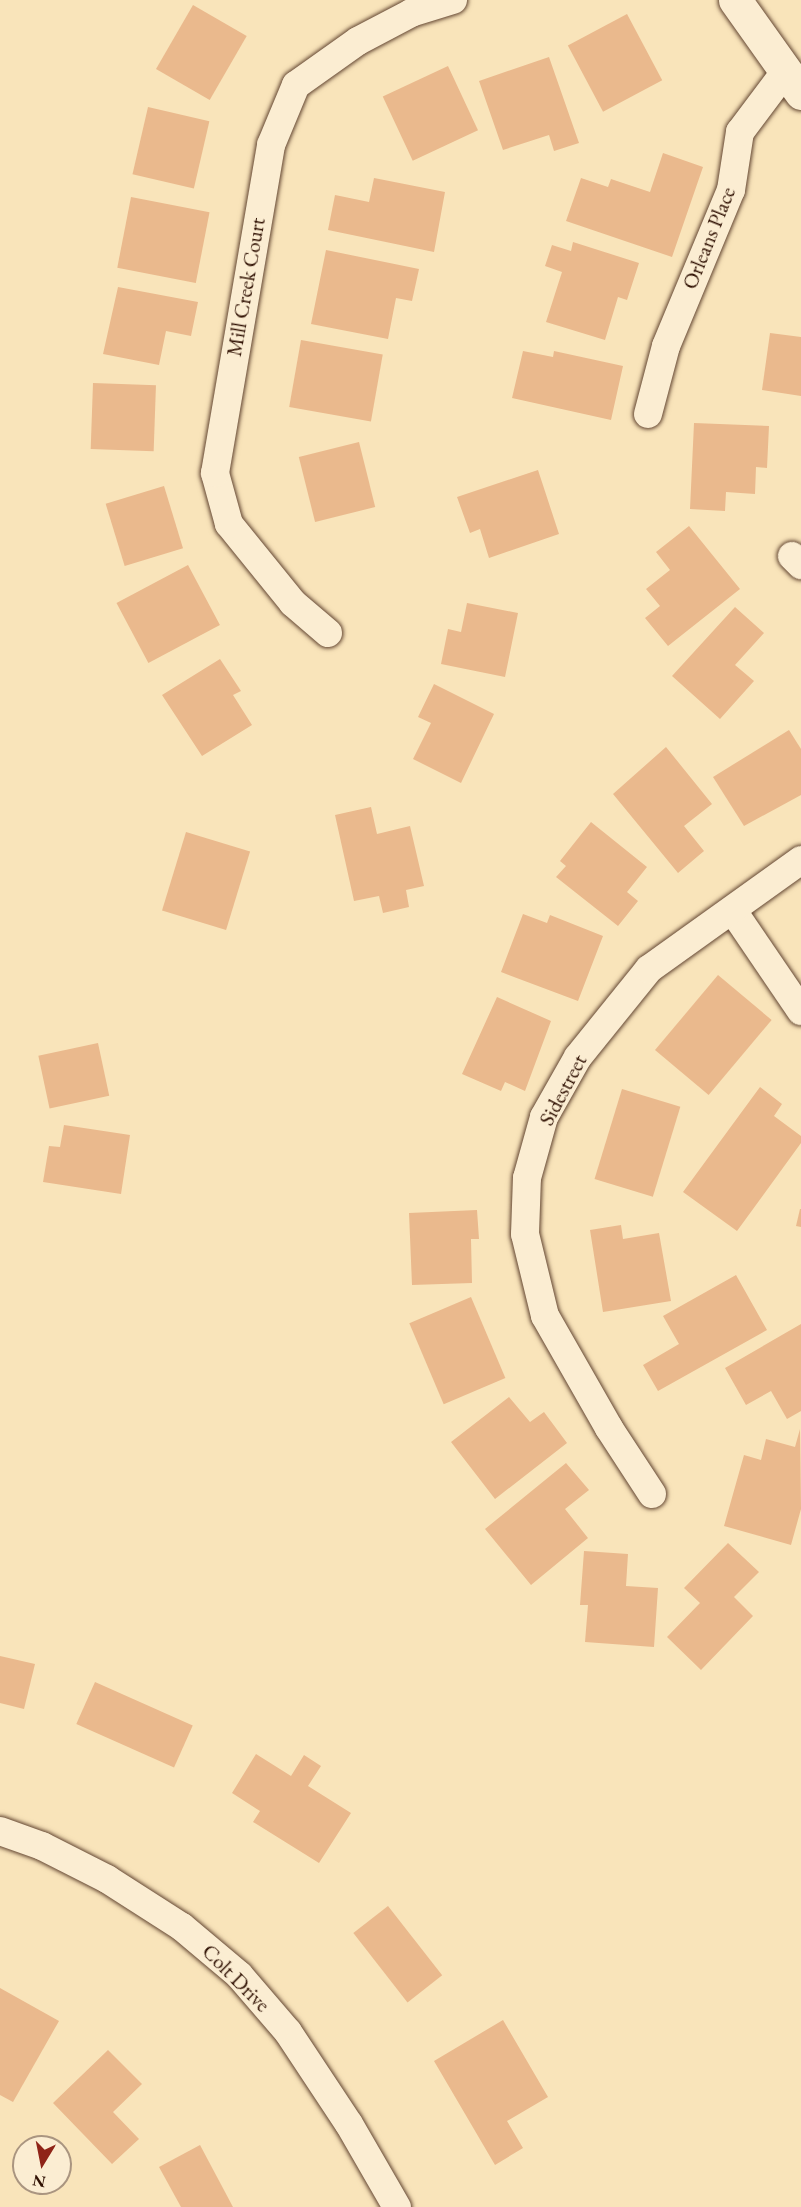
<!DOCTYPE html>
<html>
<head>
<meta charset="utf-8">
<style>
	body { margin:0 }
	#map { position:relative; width:801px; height:2207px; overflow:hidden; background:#f9e4ba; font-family:"EB Garamond",serif }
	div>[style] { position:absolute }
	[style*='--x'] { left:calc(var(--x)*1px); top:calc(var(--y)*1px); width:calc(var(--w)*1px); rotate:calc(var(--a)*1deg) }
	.building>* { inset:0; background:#eab98d; transform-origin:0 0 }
	.roads { filter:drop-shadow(0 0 2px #634632) drop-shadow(0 0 2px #634632) }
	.minor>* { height:28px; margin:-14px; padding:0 14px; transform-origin:14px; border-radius:14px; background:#fbedd2 }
	.tertiary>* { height:33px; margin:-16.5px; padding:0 16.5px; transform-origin:16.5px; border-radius:16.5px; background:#fbedd2 }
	span { translate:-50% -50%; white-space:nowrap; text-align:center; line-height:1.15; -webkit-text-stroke:4.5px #fbedd2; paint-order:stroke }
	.street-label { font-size:21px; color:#311204 }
	.north { position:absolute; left:12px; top:2135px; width:60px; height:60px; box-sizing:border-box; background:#fbedd2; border:2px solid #aa9580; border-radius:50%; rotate:190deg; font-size:16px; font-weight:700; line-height:24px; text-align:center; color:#311204 }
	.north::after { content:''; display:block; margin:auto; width:21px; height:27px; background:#8f2418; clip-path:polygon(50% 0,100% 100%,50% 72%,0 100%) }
</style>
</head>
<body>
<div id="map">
	<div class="building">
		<div style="left:193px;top:5px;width:62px;height:74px;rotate:30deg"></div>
		<div style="left:627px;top:14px;width:75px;height:67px;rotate:62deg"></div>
		<div style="clip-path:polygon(549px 57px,579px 143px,554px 151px,549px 135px,503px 150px,479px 81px)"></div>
		<div style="left:448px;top:66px;width:71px;height:72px;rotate:65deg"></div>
		<div style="left:148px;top:107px;width:63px;height:69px;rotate:13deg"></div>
		<div style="clip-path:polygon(663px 153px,703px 167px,672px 257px,566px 221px,581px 178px,608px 187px,611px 179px,650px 192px)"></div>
		<div style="clip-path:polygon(374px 178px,445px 192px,434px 252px,328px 230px,335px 195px,369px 202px)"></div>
		<div style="left:131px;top:197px;width:80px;height:72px;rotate:11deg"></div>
		<div style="clip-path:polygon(573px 242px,639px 263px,627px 300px,618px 297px,605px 340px,546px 322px,562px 272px,545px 266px,552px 245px,571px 251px)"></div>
		<div style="clip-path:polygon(326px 250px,419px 269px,412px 301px,396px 298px,388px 339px,311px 324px)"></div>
		<div style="clip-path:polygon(118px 287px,198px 302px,191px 336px,166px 331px,159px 365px,103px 354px)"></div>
		<div style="clip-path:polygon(770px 333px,801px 337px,801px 396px,762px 390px)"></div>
		<div style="left:301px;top:340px;width:83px;height:68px;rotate:10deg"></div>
		<div style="clip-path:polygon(523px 351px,553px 357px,554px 351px,623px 366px,611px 420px,512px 398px)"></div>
		<div style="left:93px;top:383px;width:63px;height:66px;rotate:2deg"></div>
		<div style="clip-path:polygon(694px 423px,769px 426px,767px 468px,756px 467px,755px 494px,726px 492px,725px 511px,690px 509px)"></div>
		<div style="left:359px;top:442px;width:67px;height:62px;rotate:76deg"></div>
		<div style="clip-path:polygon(538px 470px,559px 534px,489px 558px,480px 529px,470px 533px,457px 497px)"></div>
		<div style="left:164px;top:486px;width:65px;height:61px;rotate:73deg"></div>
		<div style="clip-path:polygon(689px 526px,740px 589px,668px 646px,645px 618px,660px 606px,646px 589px,670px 570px,656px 552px)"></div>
		<div style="left:188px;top:565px;width:68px;height:81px;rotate:62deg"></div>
		<div style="clip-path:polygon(467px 603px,518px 613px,505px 677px,441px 664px,448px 629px,461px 632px)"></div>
		<div style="clip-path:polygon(735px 607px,764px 633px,735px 665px,754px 681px,720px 719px,672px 676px)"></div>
		<div style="clip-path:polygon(220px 659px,241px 691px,233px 695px,252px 725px,202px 756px,162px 695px)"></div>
		<div style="clip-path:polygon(434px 684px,494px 714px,461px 783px,413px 759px,431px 723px,418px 717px)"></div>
		<div style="clip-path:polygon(789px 730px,801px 749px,801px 795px,744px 826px,713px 777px)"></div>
		<div style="clip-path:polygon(666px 747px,712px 804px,684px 826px,704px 851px,678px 873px,613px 794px)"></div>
		<div style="clip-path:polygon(371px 807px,377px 834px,410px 826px,424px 886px,406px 890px,409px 907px,383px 913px,379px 896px,354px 901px,335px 815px)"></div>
		<div style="clip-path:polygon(591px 822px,647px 867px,627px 892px,638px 901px,618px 926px,556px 877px,566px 866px,560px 861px)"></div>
		<div style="left:186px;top:832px;width:67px;height:82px;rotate:17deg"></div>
		<div style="clip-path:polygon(523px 914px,547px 923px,550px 915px,603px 936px,578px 1001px,501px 972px)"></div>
		<div style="left:718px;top:975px;width:70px;height:98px;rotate:40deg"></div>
		<div style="clip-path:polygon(497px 997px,551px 1021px,525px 1091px,505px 1082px,501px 1091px,462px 1074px)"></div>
		<div style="left:98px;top:1043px;width:54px;height:61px;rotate:78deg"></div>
		<div style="clip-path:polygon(760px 1087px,782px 1104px,774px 1116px,801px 1136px,801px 1143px,737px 1231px,683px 1192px)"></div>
		<div style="left:622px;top:1089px;width:61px;height:94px;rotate:17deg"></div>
		<div style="clip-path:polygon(64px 1125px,130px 1135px,121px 1194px,43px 1182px,49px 1146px,60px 1147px)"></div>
		<div style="clip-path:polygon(800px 1209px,801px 1209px,801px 1227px,796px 1226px)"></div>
		<div style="clip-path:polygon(477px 1210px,479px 1239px,471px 1239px,472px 1283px,412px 1285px,409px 1213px)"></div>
		<div style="clip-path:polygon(621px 1225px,623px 1239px,659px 1233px,671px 1301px,603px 1312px,590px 1230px)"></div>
		<div style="clip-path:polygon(736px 1275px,767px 1330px,658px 1391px,643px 1365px,679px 1344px,663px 1316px)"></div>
		<div style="left:471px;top:1297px;width:88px;height:67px;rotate:67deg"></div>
		<div style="clip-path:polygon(801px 1324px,801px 1411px,787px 1419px,771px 1391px,746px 1405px,725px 1368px)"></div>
		<div style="clip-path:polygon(509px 1397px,530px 1422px,544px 1412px,567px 1443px,495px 1499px,451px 1442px)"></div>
		<div style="clip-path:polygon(800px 1429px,801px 1509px,791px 1545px,724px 1526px,744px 1455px,761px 1460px,766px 1439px,795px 1447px)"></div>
		<div style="clip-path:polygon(566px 1463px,589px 1490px,565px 1509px,588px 1538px,531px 1585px,485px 1529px)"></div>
		<div style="clip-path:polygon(728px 1543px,759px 1572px,734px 1597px,753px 1616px,701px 1670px,667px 1637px,700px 1603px,684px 1588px)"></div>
		<div style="clip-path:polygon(584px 1551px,628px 1554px,626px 1586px,658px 1588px,654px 1647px,585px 1642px,588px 1605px,580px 1605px)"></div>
		<div style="clip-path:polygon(0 1656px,35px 1664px,24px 1709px,0 1703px)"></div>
		<div style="left:95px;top:1682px;width:107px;height:46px;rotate:24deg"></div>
		<div style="clip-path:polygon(256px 1754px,291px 1776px,304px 1755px,321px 1766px,308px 1786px,351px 1813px,319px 1863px,253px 1822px,260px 1811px,232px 1793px)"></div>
		<div style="left:388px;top:1906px;width:88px;height:44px;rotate:52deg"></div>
		<div style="clip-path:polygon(0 1988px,59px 2021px,13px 2102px,0 2095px)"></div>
		<div style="clip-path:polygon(503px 2020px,548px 2097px,507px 2121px,523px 2148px,495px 2165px,434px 2061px)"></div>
		<div style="clip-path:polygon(108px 2050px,142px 2084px,113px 2112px,139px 2139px,112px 2164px,53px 2103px)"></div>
		<div style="clip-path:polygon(200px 2145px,233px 2207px,181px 2207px,159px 2167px)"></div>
	</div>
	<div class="roads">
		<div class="minor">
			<div style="--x:648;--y:414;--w:70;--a:-75.2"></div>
			<div style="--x:666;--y:346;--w:169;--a:-67.4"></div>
			<div style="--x:731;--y:190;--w:59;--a:-81.2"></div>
			<div style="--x:740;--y:132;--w:75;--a:-53.1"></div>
			<div style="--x:792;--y:556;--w:13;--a:45"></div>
			<div style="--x:328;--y:633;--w:46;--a:-139.4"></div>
			<div style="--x:293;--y:603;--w:102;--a:-129"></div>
			<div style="--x:229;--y:524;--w:53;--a:-105.4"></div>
			<div style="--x:215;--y:473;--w:333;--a:-80.3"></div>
			<div style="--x:271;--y:145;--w:65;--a:-67.4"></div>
			<div style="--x:296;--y:85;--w:76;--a:-35.4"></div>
			<div style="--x:358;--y:41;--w:60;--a:-27.8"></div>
			<div style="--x:411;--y:13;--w:44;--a:-17.2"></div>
			<div style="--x:733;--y:911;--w:121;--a:55.8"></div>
			<div style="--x:652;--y:1494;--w:79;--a:-123.1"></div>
			<div style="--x:609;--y:1428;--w:129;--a:-119.7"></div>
			<div style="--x:545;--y:1316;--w:84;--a:-103.7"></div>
			<div style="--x:525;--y:1234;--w:56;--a:-88"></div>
			<div style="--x:527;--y:1178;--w:63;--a:-74.4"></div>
			<div style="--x:544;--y:1117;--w:69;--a:-60.5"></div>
			<div style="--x:578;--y:1057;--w:113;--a:-51.1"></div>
			<div style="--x:649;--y:969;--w:187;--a:-35.6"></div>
			<div style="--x:0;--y:1831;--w:45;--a:19.7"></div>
			<div style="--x:42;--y:1846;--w:73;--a:26.9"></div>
			<div style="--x:107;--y:1879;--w:89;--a:32.6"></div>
			<div style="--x:182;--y:1927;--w:75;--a:40.1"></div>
			<div style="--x:239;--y:1975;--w:75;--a:49.3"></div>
			<div style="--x:288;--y:2032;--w:110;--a:56.5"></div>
			<div style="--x:349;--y:2124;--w:96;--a:60"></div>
		</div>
		<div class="tertiary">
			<div style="--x:735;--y:0;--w:114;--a:54.6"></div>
		</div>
	</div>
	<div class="street-label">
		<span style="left:709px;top:238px;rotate:-68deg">Orleans Place</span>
		<span style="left:246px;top:287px;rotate:-80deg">Mill Creek Court</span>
		<span style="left:563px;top:1090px;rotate:-62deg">Sidestreet</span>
		<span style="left:236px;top:1978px;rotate:45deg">Colt Drive</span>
	</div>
	<div class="north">N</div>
</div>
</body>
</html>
